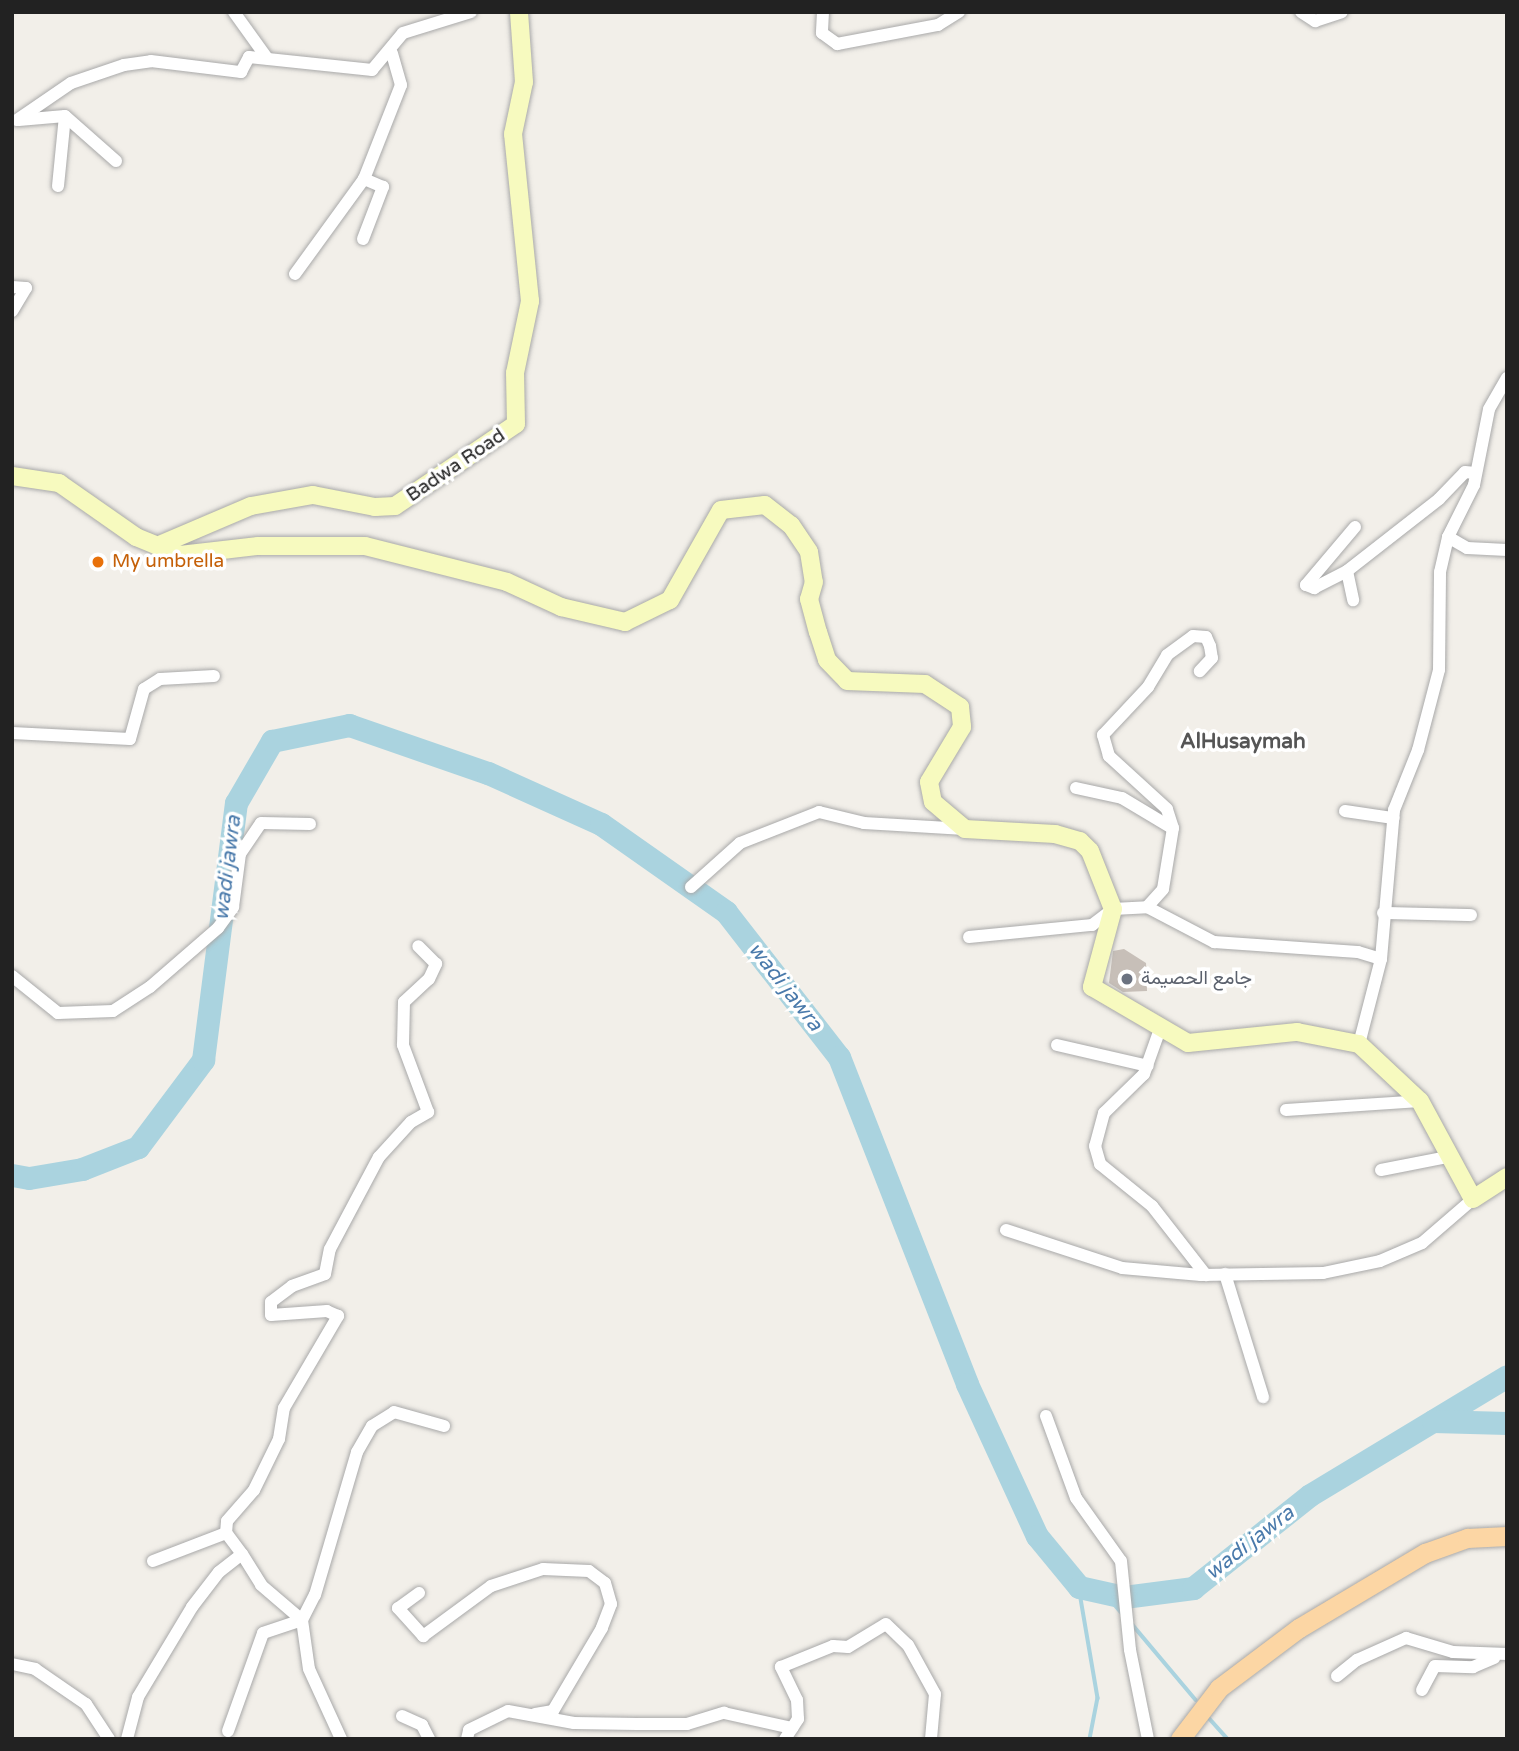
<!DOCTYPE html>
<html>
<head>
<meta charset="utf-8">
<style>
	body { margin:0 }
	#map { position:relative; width:1519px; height:1751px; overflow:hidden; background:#f2efe9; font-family:"Varela Round",Vazirmatn,sans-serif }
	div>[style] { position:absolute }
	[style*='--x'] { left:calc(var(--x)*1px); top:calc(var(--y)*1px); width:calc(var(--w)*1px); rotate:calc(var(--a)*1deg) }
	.stream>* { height:3.5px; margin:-1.75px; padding:0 1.75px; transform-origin:1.75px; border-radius:1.75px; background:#aad3df }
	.river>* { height:23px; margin:-11.5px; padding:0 11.5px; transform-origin:11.5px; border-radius:11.5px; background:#aad3df }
	.building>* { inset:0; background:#c7bfb8 }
	.roads { filter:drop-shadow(0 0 2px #a9a9a9) drop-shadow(0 0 2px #a9a9a9) }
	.street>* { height:12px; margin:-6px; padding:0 6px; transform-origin:6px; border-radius:6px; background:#fff }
	.secondary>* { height:18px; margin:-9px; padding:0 9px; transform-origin:9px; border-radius:9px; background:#f7fabf }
	.primary>* { height:19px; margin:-9.5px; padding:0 9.5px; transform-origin:9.5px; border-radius:9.5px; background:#fcd6a4 }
	.dots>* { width:19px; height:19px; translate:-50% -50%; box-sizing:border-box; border:4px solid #fff; border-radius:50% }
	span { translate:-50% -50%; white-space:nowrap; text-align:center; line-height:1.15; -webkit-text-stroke:7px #fff; paint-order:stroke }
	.street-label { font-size:19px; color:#222 }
	.food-label { font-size:19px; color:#c56008 }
	.left { translate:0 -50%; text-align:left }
	.worship-label { font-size:19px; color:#5b616d }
	.neighbourhood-label { font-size:21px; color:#555; font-weight:700 }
	.water-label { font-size:21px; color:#4a7aab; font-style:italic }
	.frame { position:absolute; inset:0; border:14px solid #222; pointer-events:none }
</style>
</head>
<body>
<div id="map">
	<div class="stream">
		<div style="--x:1079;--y:1587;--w:113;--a:80.3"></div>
		<div style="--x:1098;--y:1698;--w:42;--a:101"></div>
		<div style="--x:1105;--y:1593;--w:26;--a:50"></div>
		<div style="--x:1132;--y:1624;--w:99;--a:49.9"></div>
		<div style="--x:1209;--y:1718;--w:28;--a:48"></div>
	</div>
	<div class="river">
		<div style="--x:12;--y:1175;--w:17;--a:10"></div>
		<div style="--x:29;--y:1178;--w:54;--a:-9.6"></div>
		<div style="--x:82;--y:1169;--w:60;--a:-21.4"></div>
		<div style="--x:138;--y:1147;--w:109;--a:-53.2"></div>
		<div style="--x:203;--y:1060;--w:259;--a:-82.7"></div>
		<div style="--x:236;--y:803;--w:72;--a:-59.9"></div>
		<div style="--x:272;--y:741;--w:79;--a:-11.7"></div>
		<div style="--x:349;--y:725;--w:147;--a:19.1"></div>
		<div style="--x:488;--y:773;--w:124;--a:24.3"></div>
		<div style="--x:601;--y:824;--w:153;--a:35.1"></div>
		<div style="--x:726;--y:912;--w:184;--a:52.1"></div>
		<div style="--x:839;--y:1057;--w:351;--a:68.6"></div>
		<div style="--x:967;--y:1384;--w:167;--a:65.3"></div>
		<div style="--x:1037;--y:1536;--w:66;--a:50.5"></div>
		<div style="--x:1079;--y:1587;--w:46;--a:12.5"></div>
		<div style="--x:1124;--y:1597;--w:70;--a:-7.4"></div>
		<div style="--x:1193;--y:1588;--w:149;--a:-38.5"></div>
		<div style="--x:1310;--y:1495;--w:230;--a:-31.1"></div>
		<div style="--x:1433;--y:1421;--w:74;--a:1.5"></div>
	</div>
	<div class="building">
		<div style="clip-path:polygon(1124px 949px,1146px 963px,1147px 991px,1123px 992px,1109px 983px,1113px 951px)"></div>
	</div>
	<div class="roads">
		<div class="street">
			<div style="--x:234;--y:12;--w:57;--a:54.3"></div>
			<div style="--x:823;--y:12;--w:21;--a:93"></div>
			<div style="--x:822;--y:33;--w:19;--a:36"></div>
			<div style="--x:837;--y:44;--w:103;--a:-10.7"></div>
			<div style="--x:938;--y:25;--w:25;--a:-32"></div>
			<div style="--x:1301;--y:12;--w:17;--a:33"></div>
			<div style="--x:1315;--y:21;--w:28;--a:-18"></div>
			<div style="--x:17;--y:120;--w:65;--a:-34.4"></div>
			<div style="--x:71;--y:83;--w:56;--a:-18.8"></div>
			<div style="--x:124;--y:65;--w:27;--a:-8"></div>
			<div style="--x:151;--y:61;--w:91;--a:7"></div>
			<div style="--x:241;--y:72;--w:17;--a:-62"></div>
			<div style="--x:249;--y:57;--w:124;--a:6"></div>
			<div style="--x:372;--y:70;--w:48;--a:-50"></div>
			<div style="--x:403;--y:33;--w:71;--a:-17.2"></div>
			<div style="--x:19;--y:120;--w:46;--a:-5"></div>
			<div style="--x:65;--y:116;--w:68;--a:41.4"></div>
			<div style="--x:58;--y:186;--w:70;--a:-84.3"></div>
			<div style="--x:363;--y:239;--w:56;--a:-69"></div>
			<div style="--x:383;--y:187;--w:21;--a:-157"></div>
			<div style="--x:295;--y:274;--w:117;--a:-54"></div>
			<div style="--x:364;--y:179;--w:101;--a:-68.5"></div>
			<div style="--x:401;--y:85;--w:33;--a:-106"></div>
			<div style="--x:12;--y:287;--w:14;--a:4"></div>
			<div style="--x:26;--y:288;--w:27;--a:121"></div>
			<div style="--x:1355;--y:527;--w:76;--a:130.2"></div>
			<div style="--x:1306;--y:585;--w:9;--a:21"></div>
			<div style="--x:1314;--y:588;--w:37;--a:-27"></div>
			<div style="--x:1347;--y:571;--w:117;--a:-38"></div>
			<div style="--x:1439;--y:499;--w:37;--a:-46"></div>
			<div style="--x:1465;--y:472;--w:10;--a:6"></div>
			<div style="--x:1448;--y:537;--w:22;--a:30"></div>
			<div style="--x:1467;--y:548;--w:40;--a:2.9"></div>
			<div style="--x:1347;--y:571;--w:30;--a:78"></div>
			<div style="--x:12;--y:733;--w:118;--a:2.9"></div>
			<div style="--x:130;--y:739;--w:52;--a:-74.4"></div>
			<div style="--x:144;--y:689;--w:19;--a:-32"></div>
			<div style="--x:160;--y:679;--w:54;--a:-3.2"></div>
			<div style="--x:1076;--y:788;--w:47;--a:12.3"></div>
			<div style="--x:1122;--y:798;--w:58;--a:31"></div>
			<div style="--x:1345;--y:811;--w:49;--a:8.3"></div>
			<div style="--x:691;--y:887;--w:66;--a:-41.9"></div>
			<div style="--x:740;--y:843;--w:85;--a:-21.4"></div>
			<div style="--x:819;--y:812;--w:46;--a:13.7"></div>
			<div style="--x:864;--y:823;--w:101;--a:3.4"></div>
			<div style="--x:1147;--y:907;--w:24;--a:-48"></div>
			<div style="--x:1163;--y:889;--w:62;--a:-80.7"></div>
			<div style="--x:1173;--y:828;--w:20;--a:-108"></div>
			<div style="--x:1167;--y:809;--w:79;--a:-137.6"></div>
			<div style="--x:1109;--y:756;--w:22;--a:-106"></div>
			<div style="--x:1103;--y:735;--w:66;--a:-46.8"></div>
			<div style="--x:1148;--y:687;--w:37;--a:-59"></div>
			<div style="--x:1167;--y:655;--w:32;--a:-36"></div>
			<div style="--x:1193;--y:636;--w:13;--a:4"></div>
			<div style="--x:1206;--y:637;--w:10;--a:66"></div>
			<div style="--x:1210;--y:646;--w:12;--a:81"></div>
			<div style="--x:1212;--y:658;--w:18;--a:133"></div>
			<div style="--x:1383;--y:913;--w:88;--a:1.3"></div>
			<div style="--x:969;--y:937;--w:124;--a:-5.6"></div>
			<div style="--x:1092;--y:925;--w:26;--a:-37"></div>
			<div style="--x:1113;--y:909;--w:34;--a:-3"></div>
			<div style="--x:1147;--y:907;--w:76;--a:27.6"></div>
			<div style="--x:1214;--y:942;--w:144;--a:4"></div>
			<div style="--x:1358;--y:952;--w:24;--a:17"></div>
			<div style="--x:1381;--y:959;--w:88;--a:104.5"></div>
			<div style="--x:1381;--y:959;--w:150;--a:-85"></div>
			<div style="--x:1394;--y:810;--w:65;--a:-68.2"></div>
			<div style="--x:1418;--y:750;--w:83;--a:-75.3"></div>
			<div style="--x:1439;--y:670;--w:98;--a:-89.4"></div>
			<div style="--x:1440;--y:572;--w:36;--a:-77"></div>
			<div style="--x:1448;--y:537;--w:58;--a:-63.4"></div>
			<div style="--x:1474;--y:485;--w:77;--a:-78.8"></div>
			<div style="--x:1489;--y:409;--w:36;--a:-60"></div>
			<div style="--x:12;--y:976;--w:59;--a:38.8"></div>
			<div style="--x:58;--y:1013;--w:55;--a:-2.1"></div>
			<div style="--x:113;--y:1011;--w:44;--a:-33"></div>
			<div style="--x:150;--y:987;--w:90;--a:-40.9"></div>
			<div style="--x:218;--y:928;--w:26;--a:-54"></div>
			<div style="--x:233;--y:907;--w:53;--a:-82.5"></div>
			<div style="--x:240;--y:854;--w:37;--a:-56"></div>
			<div style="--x:261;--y:823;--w:49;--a:1.2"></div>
			<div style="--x:1160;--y:1029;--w:48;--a:109.6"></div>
			<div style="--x:1144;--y:1074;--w:56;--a:135.7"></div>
			<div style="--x:1104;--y:1113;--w:34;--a:105"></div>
			<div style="--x:1095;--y:1146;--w:19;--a:74"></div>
			<div style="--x:1100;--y:1164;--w:67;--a:38.9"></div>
			<div style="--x:1152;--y:1206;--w:88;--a:52"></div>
			<div style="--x:1057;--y:1045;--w:93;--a:13"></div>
			<div style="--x:1286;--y:1110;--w:134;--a:-3.8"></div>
			<div style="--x:1381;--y:1170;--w:67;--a:-11.1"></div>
			<div style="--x:1006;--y:1230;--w:122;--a:18.1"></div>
			<div style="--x:1122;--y:1268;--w:79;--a:5.1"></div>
			<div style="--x:1201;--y:1275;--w:122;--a:-0.9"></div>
			<div style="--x:1323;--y:1273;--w:58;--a:-11.9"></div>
			<div style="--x:1380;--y:1261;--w:46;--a:-23.2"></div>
			<div style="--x:1422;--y:1243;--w:67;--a:-40.8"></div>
			<div style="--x:1225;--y:1274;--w:129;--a:72.8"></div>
			<div style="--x:1046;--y:1416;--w:87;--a:69.9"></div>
			<div style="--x:1076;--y:1498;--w:77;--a:54.5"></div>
			<div style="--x:1121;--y:1561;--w:89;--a:84.2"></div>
			<div style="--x:1130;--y:1650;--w:91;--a:78.6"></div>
			<div style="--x:242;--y:1554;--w:26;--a:-127"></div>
			<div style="--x:226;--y:1533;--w:12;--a:-85"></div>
			<div style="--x:227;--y:1521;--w:41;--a:-48.9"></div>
			<div style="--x:254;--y:1490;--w:57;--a:-63.9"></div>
			<div style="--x:279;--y:1439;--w:31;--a:-81"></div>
			<div style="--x:284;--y:1408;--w:107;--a:-59.6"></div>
			<div style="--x:338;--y:1316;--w:12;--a:-156"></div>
			<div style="--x:327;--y:1311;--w:56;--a:175.9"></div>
			<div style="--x:271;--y:1315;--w:13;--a:-90"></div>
			<div style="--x:271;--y:1302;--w:26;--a:-37"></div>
			<div style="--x:292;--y:1286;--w:35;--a:-20"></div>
			<div style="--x:325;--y:1274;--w:25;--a:-79"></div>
			<div style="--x:330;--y:1249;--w:104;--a:-62"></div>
			<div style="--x:379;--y:1157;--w:47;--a:-47.6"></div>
			<div style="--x:411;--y:1122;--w:20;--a:-30"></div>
			<div style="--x:428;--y:1112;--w:72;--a:-110.5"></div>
			<div style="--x:403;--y:1045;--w:43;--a:-88.7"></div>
			<div style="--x:404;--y:1002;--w:34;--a:-43"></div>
			<div style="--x:429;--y:979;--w:17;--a:-65"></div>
			<div style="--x:436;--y:964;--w:25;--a:-135"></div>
			<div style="--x:153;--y:1561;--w:78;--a:-21"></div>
			<div style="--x:419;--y:1593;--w:26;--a:144"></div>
			<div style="--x:398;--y:1608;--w:38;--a:48"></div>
			<div style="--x:423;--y:1636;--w:84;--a:-36.3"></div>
			<div style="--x:491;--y:1586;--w:55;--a:-18.1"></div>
			<div style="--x:543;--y:1569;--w:46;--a:2.5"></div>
			<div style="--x:589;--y:1571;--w:20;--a:37"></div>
			<div style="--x:605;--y:1583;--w:22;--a:74"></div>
			<div style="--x:611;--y:1604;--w:26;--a:111"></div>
			<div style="--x:602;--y:1628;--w:96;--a:120.6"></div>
			<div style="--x:553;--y:1711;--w:18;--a:171"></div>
			<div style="--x:12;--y:1664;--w:24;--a:12"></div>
			<div style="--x:35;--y:1669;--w:62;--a:34.5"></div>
			<div style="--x:86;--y:1704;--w:42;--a:56.7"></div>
			<div style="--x:1337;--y:1676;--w:26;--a:-39"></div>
			<div style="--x:1357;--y:1660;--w:54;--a:-24.2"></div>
			<div style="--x:1406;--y:1638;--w:49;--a:16.6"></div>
			<div style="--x:1453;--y:1652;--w:54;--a:2.1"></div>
			<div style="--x:1422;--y:1690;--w:27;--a:-62"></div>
			<div style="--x:1435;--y:1666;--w:38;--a:2"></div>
			<div style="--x:1473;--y:1667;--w:23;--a:-23"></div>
			<div style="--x:402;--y:1716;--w:22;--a:24"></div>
			<div style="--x:422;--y:1725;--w:16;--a:63"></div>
			<div style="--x:228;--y:1731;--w:104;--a:-70.3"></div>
			<div style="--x:263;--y:1633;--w:41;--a:-18.4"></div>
			<div style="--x:302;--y:1620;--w:28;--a:-63"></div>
			<div style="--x:315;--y:1595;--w:149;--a:-73.6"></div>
			<div style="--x:357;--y:1452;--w:30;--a:-60"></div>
			<div style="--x:372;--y:1426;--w:26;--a:-32"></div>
			<div style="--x:394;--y:1412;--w:52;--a:15.6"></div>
			<div style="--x:127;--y:1739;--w:43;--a:-75.3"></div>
			<div style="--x:138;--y:1697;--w:105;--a:-59"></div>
			<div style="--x:192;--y:1607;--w:44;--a:-52.4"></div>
			<div style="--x:219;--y:1572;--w:29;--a:-38"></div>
			<div style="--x:242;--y:1554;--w:36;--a:58"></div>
			<div style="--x:261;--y:1585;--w:54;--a:40.5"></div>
			<div style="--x:302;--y:1620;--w:49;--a:81.9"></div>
			<div style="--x:309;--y:1669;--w:77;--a:65.4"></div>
			<div style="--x:467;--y:1739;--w:9;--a:-77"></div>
			<div style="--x:469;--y:1730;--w:43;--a:-26"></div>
			<div style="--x:508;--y:1711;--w:67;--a:10.3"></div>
			<div style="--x:574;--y:1723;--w:63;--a:0.9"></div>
			<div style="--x:637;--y:1724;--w:50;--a:0"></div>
			<div style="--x:687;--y:1724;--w:39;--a:-17"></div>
			<div style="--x:724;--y:1713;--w:70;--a:12.4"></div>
			<div style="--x:785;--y:1739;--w:24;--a:-57"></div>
			<div style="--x:798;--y:1719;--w:19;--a:-93"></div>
			<div style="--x:797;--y:1700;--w:37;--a:-116"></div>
			<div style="--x:781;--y:1667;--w:56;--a:-22"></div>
			<div style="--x:833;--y:1646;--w:15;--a:4"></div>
			<div style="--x:848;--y:1647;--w:44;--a:-31.2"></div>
			<div style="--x:886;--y:1624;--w:30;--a:44"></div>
			<div style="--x:908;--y:1645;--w:56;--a:61.1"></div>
			<div style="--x:935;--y:1694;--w:45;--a:95.1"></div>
		</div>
		<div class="secondary">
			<div style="--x:12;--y:476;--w:48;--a:8.5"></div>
			<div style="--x:59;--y:483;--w:94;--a:35"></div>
			<div style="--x:136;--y:537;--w:48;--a:22.2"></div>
			<div style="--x:180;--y:555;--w:79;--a:-6.6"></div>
			<div style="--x:258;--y:546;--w:107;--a:0"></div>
			<div style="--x:365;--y:546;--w:146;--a:14.2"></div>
			<div style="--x:507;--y:582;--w:60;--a:24.8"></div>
			<div style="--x:561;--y:607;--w:66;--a:13.2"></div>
			<div style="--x:625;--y:622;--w:50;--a:-26.1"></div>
			<div style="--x:670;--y:600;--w:103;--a:-60.5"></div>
			<div style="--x:721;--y:510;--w:44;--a:-6.5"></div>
			<div style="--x:765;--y:505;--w:33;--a:38"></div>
			<div style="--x:791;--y:525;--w:32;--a:56"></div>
			<div style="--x:809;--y:552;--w:30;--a:81"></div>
			<div style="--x:814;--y:582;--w:18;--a:106"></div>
			<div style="--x:809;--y:599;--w:34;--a:75"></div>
			<div style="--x:818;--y:632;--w:29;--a:72"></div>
			<div style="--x:827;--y:660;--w:29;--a:46"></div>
			<div style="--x:847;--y:681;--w:78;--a:2.2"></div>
			<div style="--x:925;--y:684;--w:42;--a:33.3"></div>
			<div style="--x:960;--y:707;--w:20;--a:84"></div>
			<div style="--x:962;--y:727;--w:64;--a:121"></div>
			<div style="--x:929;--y:782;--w:20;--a:79"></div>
			<div style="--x:933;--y:802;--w:42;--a:40.2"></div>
			<div style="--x:965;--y:829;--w:90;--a:3.2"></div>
			<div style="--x:1055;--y:834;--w:26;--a:16"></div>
			<div style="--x:1080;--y:841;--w:14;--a:45"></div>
			<div style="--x:1090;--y:851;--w:62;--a:68.4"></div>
			<div style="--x:1113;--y:909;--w:81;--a:105.1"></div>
			<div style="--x:1092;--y:987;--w:111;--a:30.3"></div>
			<div style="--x:1188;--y:1043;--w:110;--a:-5.8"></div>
			<div style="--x:1297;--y:1032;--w:63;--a:11"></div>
			<div style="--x:1359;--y:1044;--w:83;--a:43.1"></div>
			<div style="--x:1420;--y:1101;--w:111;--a:61.6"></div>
			<div style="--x:1473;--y:1199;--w:40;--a:-32.9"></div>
			<div style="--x:157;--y:546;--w:102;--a:-23.1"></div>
			<div style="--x:251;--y:506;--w:63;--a:-10.1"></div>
			<div style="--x:313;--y:495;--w:63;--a:11"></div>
			<div style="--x:375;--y:507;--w:20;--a:-3"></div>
			<div style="--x:395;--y:506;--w:146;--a:-34.1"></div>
			<div style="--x:516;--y:424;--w:51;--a:-91.1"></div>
			<div style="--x:515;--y:373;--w:74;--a:-78.2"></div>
			<div style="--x:530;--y:301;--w:168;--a:-95.8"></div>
			<div style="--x:513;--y:134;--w:53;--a:-78.1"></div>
			<div style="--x:524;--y:82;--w:70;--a:-94.1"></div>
		</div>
		<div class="primary">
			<div style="--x:1180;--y:1739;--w:64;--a:-52.6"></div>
			<div style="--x:1219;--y:1688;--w:100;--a:-36.9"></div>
			<div style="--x:1299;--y:1628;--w:147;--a:-30.8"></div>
			<div style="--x:1425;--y:1553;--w:45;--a:-19.7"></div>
			<div style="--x:1467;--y:1538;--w:40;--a:-2.9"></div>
		</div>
	</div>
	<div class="dots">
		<div style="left:98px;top:562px;background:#e8710a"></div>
		<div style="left:1127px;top:979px;background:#6b7280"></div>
	</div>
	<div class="street-label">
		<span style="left:456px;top:466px;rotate:-34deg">Badwa Road</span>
	</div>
	<div class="food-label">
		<span class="left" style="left:112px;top:562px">My umbrella</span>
	</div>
	<div class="worship-label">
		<span class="left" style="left:1141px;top:979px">جامع الحصيمة</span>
	</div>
	<div class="neighbourhood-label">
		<span style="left:1243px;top:742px">AlHusaymah</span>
	</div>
	<div class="water-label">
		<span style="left:228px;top:868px;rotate:-83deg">wadi jawra</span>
		<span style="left:785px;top:987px;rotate:52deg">wadi jawra</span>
		<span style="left:1250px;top:1543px;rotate:-38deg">wadi jawra</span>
	</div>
	<div class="frame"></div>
</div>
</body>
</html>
